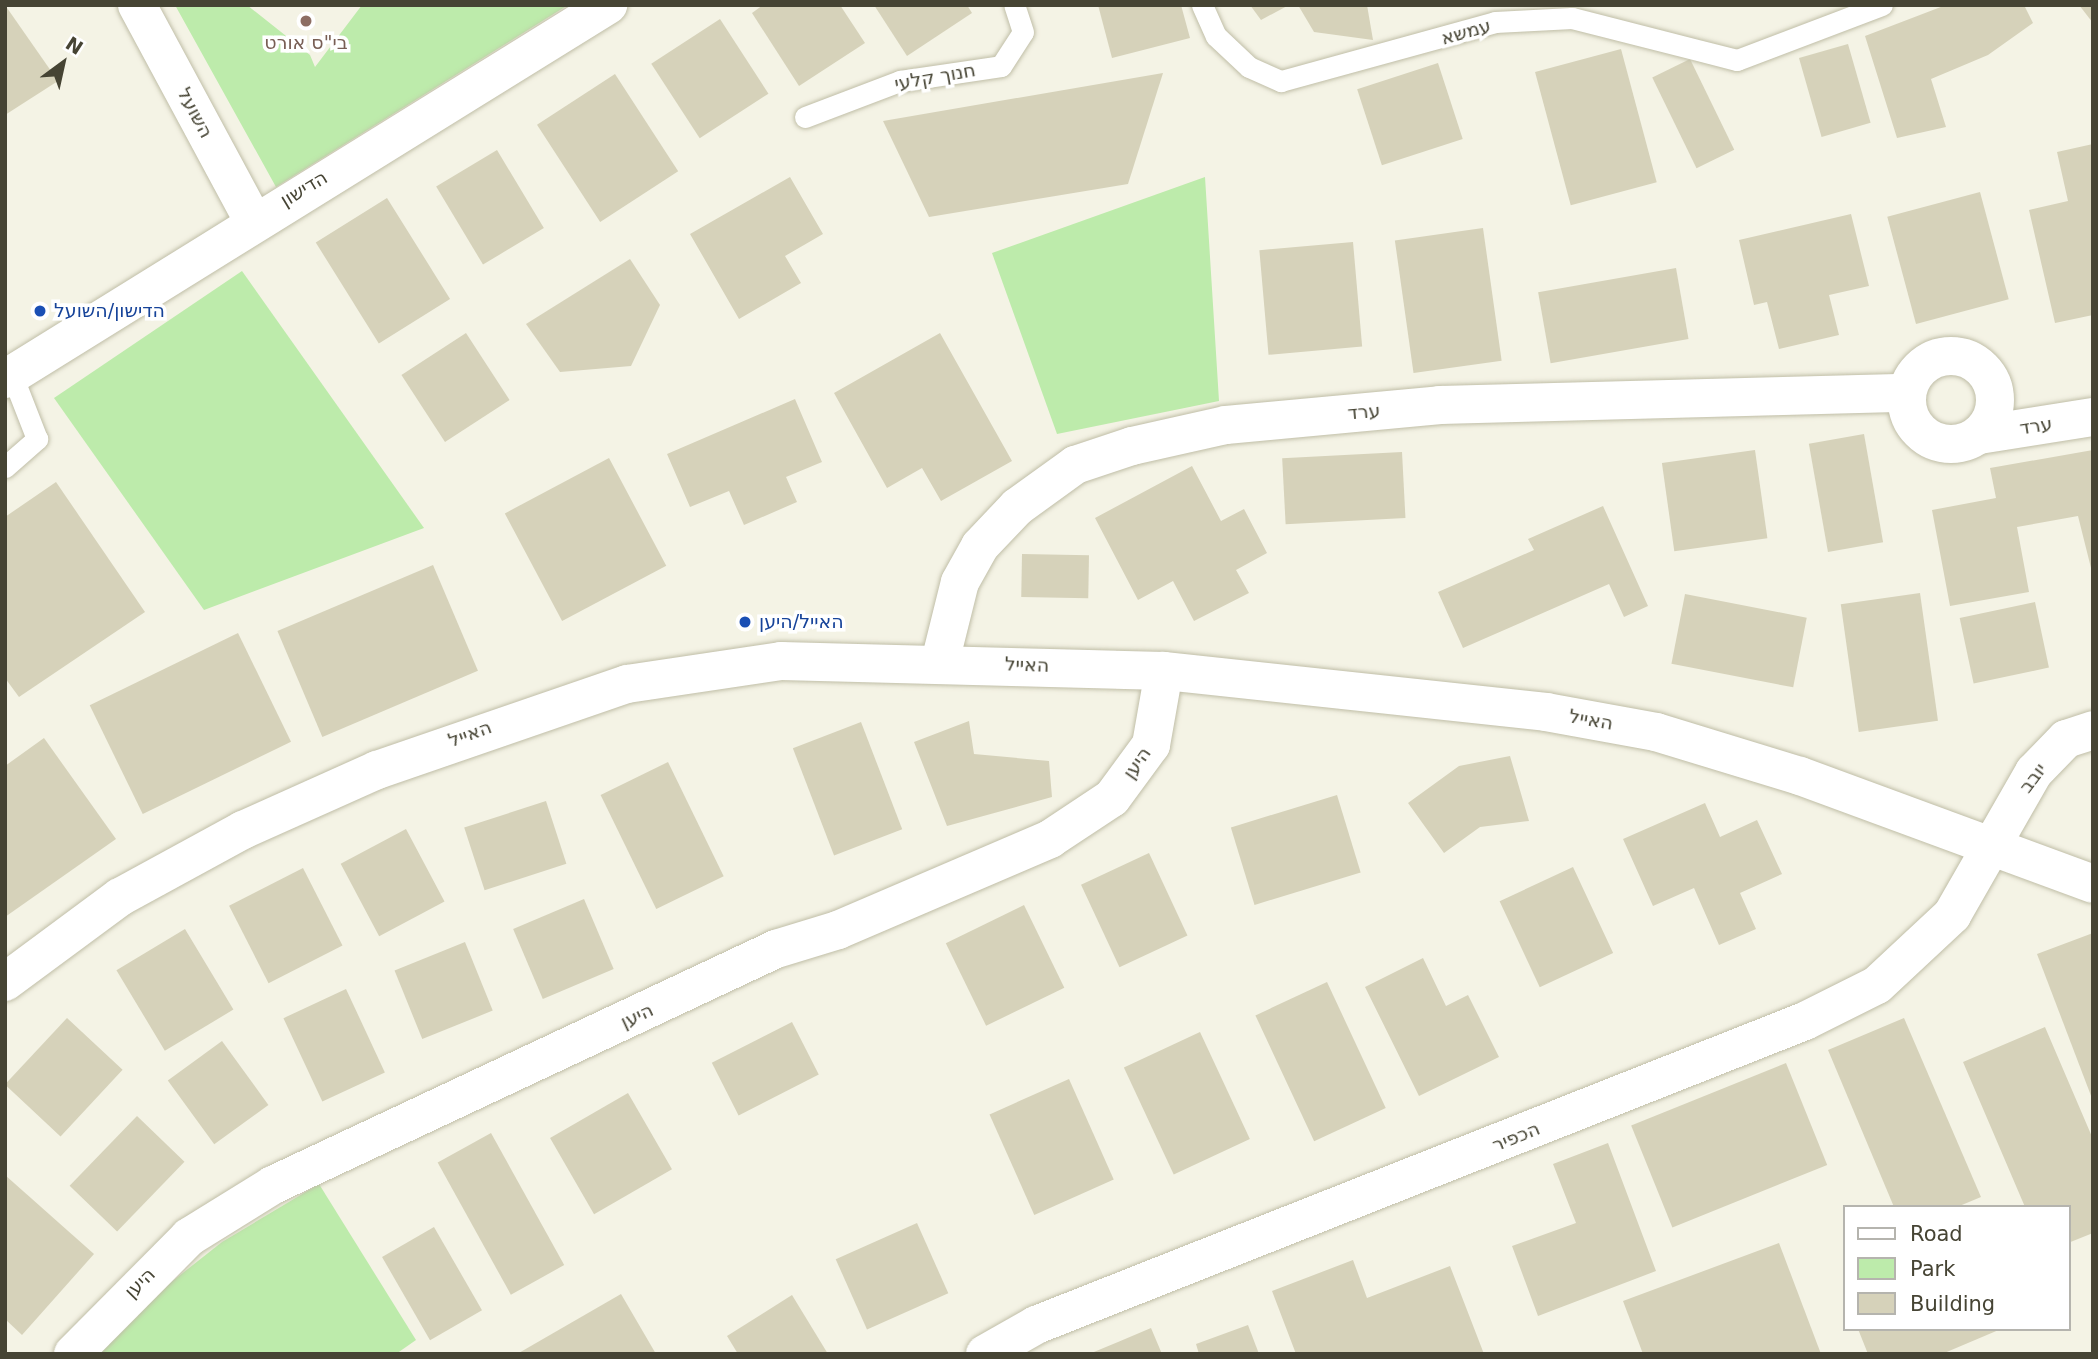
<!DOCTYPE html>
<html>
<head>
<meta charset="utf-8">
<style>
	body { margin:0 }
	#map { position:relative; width:2098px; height:1359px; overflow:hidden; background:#f4f3e5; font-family:"DejaVu Sans","Noto Sans Hebrew",sans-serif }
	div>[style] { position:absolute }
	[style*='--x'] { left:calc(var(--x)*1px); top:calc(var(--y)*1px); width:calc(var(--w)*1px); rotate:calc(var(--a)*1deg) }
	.green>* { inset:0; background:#bdebab }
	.building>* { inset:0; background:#d6d2ba; transform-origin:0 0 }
	.roads { filter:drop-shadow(0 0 2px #c0bea7) drop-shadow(0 0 2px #c0bea7) }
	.lane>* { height:21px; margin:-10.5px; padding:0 10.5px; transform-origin:10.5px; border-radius:10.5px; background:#fff }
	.street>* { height:38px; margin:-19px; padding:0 19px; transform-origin:19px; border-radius:19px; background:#fff }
	.street>.ring { margin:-19px; padding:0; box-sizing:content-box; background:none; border:38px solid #fff; border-radius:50% }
	.dots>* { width:19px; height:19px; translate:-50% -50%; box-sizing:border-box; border:4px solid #fff; border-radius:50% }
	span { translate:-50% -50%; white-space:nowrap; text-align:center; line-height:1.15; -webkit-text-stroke:7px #fff; paint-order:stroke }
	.street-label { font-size:19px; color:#464434 }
	.education-label { font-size:19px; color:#785e54 }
	.transit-label { font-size:19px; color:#164399 }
	.left { translate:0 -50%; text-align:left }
	.frame { position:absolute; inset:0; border:7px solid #464434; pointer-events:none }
	.legend { position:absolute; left:1843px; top:1205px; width:228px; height:126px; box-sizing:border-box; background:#fff; border:2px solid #b5b4ae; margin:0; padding:9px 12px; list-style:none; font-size:21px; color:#464434 }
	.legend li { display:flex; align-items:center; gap:14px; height:35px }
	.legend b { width:35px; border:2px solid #b5b4ae }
	.north { position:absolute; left:28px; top:28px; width:70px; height:70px; -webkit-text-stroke:5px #fff; paint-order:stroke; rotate:33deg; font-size:19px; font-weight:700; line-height:28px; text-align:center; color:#464434 }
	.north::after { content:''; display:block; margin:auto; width:24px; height:32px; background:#464434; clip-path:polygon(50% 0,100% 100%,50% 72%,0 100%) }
</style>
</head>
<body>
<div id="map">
	<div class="green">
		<div style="clip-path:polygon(175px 5px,247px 5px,310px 55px,315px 67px,362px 5px,568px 5px,276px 187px)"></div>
		<div style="clip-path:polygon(1205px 177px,1219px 401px,1057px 434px,992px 253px)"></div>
		<div style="clip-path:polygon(242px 271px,424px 528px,204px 610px,54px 398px)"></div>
		<div style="clip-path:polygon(319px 1184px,416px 1340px,396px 1354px,99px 1354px,136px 1310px,222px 1242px)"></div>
	</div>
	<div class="building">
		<div style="clip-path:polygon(5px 5px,58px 81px,5px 115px)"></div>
		<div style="clip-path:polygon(763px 5px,840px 5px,865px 43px,799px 86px,752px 13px)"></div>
		<div style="clip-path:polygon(874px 5px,967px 5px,972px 13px,907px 56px)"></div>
		<div style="clip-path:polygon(1098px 5px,1181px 5px,1190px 38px,1112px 58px)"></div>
		<div style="clip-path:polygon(1250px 5px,1289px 5px,1261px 20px)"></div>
		<div style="clip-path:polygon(1298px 5px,1367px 5px,1373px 40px,1314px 32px)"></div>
		<div style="clip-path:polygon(1946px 5px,2024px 5px,2033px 23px,1988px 55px,1931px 79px,1946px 127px,1897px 138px,1865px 36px)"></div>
		<div style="clip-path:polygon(2079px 5px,2093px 5px,2093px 23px)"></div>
		<div style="left:720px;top:19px;width:89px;height:82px;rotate:57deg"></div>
		<div style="left:1848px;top:44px;width:82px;height:51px;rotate:74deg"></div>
		<div style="left:1621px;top:49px;width:138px;height:89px;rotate:75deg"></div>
		<div style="left:1690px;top:59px;width:101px;height:42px;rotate:64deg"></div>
		<div style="left:1438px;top:63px;width:80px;height:85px;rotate:72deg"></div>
		<div style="clip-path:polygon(1163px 73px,1128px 184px,929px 217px,883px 121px)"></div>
		<div style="left:615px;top:74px;width:116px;height:93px;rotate:57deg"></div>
		<div style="clip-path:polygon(2093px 144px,2093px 315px,2055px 323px,2029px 210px,2068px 201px,2057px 152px)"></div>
		<div style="left:497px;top:150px;width:91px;height:71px;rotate:59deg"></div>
		<div style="clip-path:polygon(790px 177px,823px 234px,785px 256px,801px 283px,739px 319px,690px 234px)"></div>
		<div style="left:1980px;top:192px;width:111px;height:96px;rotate:75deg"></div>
		<div style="left:387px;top:198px;width:119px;height:84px;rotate:58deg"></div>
		<div style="clip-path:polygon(1851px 214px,1869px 286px,1829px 295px,1839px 335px,1779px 349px,1767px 302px,1754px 305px,1739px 240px)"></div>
		<div style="left:1483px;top:228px;width:134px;height:89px;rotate:82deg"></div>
		<div style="left:1353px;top:242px;width:105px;height:94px;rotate:85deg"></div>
		<div style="clip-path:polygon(630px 259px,660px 305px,631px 366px,560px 372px,526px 324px)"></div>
		<div style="left:1676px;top:268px;width:72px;height:140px;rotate:80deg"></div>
		<div style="left:466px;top:333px;width:80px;height:77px;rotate:57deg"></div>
		<div style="clip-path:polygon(940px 333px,1012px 461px,941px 501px,922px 468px,887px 488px,834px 393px)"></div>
		<div style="clip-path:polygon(795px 399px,822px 462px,786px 477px,797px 502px,744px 525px,729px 491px,690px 507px,667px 454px)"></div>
		<div style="left:1864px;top:434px;width:110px;height:56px;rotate:80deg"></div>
		<div style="left:1755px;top:450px;width:89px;height:94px;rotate:82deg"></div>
		<div style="clip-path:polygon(2093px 450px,2093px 576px,2078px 516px,2017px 527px,2029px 592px,1950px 606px,1932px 510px,1996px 498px,1990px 468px)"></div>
		<div style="left:1402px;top:452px;width:66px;height:120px;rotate:87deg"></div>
		<div style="left:609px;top:458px;width:122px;height:118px;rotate:62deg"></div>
		<div style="clip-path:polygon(1192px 466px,1221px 521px,1244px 509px,1267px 553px,1236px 570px,1249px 593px,1194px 621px,1173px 581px,1138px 600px,1095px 518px)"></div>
		<div style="clip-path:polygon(56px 482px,145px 612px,19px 697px,5px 678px,5px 517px)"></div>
		<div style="clip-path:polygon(1603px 506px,1648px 606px,1624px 617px,1609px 584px,1463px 648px,1438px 592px,1534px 550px,1528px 539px)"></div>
		<div style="left:1022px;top:554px;width:67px;height:43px;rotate:1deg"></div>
		<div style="left:433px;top:565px;width:115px;height:169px;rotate:67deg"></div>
		<div style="left:1920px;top:593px;width:129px;height:80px;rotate:82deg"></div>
		<div style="left:1685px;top:594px;width:124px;height:71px;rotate:11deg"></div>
		<div style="left:2035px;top:602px;width:67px;height:77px;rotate:78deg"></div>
		<div style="left:238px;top:633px;width:121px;height:165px;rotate:64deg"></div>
		<div style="clip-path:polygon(969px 721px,974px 754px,1049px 761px,1052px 797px,947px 826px,914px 742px)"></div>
		<div style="left:861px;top:722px;width:115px;height:73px;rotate:69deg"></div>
		<div style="clip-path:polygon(44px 738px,116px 839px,5px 917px,5px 766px)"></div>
		<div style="clip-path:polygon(1510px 756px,1529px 821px,1480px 827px,1444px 853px,1408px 803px,1459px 766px)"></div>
		<div style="left:668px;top:762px;width:127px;height:75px;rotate:64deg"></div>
		<div style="left:1337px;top:795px;width:81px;height:111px;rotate:73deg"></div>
		<div style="left:546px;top:801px;width:66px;height:86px;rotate:72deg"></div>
		<div style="clip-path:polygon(1705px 803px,1720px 837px,1757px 820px,1782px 874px,1740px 893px,1756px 929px,1719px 945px,1694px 888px,1653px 906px,1623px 839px)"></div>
		<div style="left:406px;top:829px;width:82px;height:74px;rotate:62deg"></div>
		<div style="left:1149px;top:853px;width:91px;height:75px;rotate:65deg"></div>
		<div style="left:1573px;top:867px;width:95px;height:81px;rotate:65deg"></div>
		<div style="left:303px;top:868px;width:87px;height:83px;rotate:63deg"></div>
		<div style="left:584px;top:899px;width:76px;height:77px;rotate:67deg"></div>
		<div style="left:1024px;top:905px;width:92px;height:87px;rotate:64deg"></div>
		<div style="left:185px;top:929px;width:94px;height:80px;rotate:59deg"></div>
		<div style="clip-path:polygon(2093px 933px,2093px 1101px,2037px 954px)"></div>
		<div style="left:465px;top:942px;width:74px;height:76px;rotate:68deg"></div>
		<div style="clip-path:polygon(1423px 958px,1446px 1006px,1468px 995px,1499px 1057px,1419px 1096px,1365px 987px)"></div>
		<div style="left:1327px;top:982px;width:139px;height:79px;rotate:65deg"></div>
		<div style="left:346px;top:989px;width:92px;height:69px;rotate:65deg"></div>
		<div style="left:67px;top:1018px;width:76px;height:91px;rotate:43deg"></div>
		<div style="clip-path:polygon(1904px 1018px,1981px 1197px,1957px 1207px,1894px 1207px,1828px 1050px)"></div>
		<div style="left:792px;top:1022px;width:59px;height:90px;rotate:63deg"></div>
		<div style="clip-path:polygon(2045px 1027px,2093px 1139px,2093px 1233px,2068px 1243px,2068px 1207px,2025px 1207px,1963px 1062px)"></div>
		<div style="left:1200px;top:1032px;width:118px;height:84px;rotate:65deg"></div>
		<div style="left:222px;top:1041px;width:79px;height:67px;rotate:54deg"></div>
		<div style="left:1786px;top:1063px;width:110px;height:167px;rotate:68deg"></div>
		<div style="left:1069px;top:1079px;width:110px;height:87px;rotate:66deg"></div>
		<div style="left:628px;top:1093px;width:88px;height:90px;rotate:60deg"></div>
		<div style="left:137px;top:1116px;width:66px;height:97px;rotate:44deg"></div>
		<div style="left:491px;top:1133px;width:151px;height:61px;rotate:61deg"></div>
		<div style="clip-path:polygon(1608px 1143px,1656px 1271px,1538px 1316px,1512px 1246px,1576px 1223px,1553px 1164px)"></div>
		<div style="clip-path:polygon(5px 1175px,94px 1254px,22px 1335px,5px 1319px)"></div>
		<div style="left:917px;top:1223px;width:77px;height:89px;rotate:66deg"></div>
		<div style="left:434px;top:1227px;width:96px;height:60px;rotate:60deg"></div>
		<div style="clip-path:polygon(1779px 1243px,1821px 1354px,1643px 1354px,1623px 1301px)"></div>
		<div style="clip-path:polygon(1353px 1260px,1367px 1298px,1450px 1266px,1484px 1354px,1296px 1354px,1272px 1291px)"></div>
		<div style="clip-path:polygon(621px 1294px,656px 1354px,517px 1354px)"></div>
		<div style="clip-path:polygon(792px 1295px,828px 1354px,738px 1354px,727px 1336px)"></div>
		<div style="clip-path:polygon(1248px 1325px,1259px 1354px,1199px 1354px,1196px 1344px)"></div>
		<div style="clip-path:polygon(1151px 1328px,1162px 1354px,1089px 1354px,1118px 1342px)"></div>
		<div style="clip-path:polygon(1858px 1329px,2001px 1329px,1942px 1354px,1868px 1354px)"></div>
	</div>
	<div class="roads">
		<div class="lane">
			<div style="--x:1202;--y:5;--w:34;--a:66"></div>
			<div style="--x:1216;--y:36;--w:45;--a:43.2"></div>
			<div style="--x:1249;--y:67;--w:35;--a:24"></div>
			<div style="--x:1281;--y:81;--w:222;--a:-15.4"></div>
			<div style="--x:1495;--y:22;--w:77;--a:-3"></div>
			<div style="--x:1572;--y:18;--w:170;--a:14.3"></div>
			<div style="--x:1737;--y:60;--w:155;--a:-20.8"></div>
			<div style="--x:805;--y:117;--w:102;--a:-20.8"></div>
			<div style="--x:900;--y:81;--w:102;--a:-8.4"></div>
			<div style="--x:1001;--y:66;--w:40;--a:-57.1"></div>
			<div style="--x:1023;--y:32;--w:28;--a:-108"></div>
			<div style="--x:5;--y:467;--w:43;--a:-41.2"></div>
			<div style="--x:37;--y:439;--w:69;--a:-111.3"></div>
		</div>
		<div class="street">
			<div style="--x:137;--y:5;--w:244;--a:61.7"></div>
			<div class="ring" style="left:1907px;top:356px;width:50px;height:50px"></div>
			<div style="--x:5;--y:379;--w:710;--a:-31.81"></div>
			<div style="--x:1979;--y:435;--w:115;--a:-9"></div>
			<div style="--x:940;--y:662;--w:82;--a:-76"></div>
			<div style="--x:960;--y:582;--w:41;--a:-60.9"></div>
			<div style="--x:980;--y:546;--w:54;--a:-46.5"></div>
			<div style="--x:1017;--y:507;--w:72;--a:-35.9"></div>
			<div style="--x:1075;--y:465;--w:60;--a:-18.4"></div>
			<div style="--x:1132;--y:446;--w:96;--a:-12.6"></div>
			<div style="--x:1226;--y:425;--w:215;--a:-5.3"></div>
			<div style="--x:1440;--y:405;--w:467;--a:-1.5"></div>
			<div style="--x:5;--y:982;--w:143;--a:-36.5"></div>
			<div style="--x:120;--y:897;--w:140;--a:-28.6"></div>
			<div style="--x:243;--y:830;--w:147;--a:-24.1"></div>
			<div style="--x:377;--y:770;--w:264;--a:-19"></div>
			<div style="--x:627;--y:684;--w:156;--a:-8.5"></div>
			<div style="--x:781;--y:661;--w:383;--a:1.5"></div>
			<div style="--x:1164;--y:671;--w:384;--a:6.1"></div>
			<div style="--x:1546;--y:712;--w:112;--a:10.3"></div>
			<div style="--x:1656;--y:732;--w:151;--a:17"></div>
			<div style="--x:1800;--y:776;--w:312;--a:20.2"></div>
			<div style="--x:73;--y:1354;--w:165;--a:-45.2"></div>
			<div style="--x:189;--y:1237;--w:99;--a:-31.8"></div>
			<div style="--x:273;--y:1185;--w:556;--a:-25.14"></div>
			<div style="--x:776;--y:949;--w:65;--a:-17"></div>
			<div style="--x:838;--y:930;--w:231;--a:-23.2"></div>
			<div style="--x:1050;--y:839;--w:74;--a:-33.5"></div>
			<div style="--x:1112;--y:798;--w:66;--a:-53.7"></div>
			<div style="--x:1151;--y:745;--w:75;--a:-80"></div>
			<div style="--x:985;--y:1354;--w:59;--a:-29.6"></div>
			<div style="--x:1036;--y:1325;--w:827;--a:-21.57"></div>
			<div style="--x:1805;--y:1021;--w:80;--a:-26.6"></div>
			<div style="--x:1877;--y:985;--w:103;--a:-43"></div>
			<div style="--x:1952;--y:915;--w:165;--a:-60.2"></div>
			<div style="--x:2034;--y:772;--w:46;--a:-45.9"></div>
			<div style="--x:2066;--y:739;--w:28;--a:-18"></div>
		</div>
	</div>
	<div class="dots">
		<div style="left:306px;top:21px;background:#8d6e63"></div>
		<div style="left:40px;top:311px;background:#1a4fb4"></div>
		<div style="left:745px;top:622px;background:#1a4fb4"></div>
	</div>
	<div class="street-label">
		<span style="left:1466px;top:32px;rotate:-16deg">עמשא</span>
		<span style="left:935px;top:77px;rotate:-10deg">חנוך קלעי</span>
		<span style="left:195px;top:113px;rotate:62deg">השועל</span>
		<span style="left:304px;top:189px;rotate:-31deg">הדישון</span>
		<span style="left:1364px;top:412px;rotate:-5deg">ערד</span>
		<span style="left:2036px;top:426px;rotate:-9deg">ערד</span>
		<span style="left:1027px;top:665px;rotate:2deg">האייל</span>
		<span style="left:1591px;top:720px;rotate:10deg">האייל</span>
		<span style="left:470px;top:734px;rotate:-20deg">האייל</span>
		<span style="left:1137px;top:763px;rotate:-55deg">היען</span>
		<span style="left:2033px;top:778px;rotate:-53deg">יובב</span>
		<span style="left:637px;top:1016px;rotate:-25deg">היען</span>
		<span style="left:1516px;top:1137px;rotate:-22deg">הכפיר</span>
		<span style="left:140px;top:1283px;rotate:-45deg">היען</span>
	</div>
	<div class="education-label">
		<span style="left:306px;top:43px">בי"ס אורט</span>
	</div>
	<div class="transit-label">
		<span class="left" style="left:54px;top:311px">הדישון/השועל</span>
		<span class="left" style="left:759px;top:622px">האייל/היען</span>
	</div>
	<div class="frame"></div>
	<ul class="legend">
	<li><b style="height:9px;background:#fff"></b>Road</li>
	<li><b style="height:19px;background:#bdebab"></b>Park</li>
	<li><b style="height:19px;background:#d6d2ba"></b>Building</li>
	</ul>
	<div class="north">N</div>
</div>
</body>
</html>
